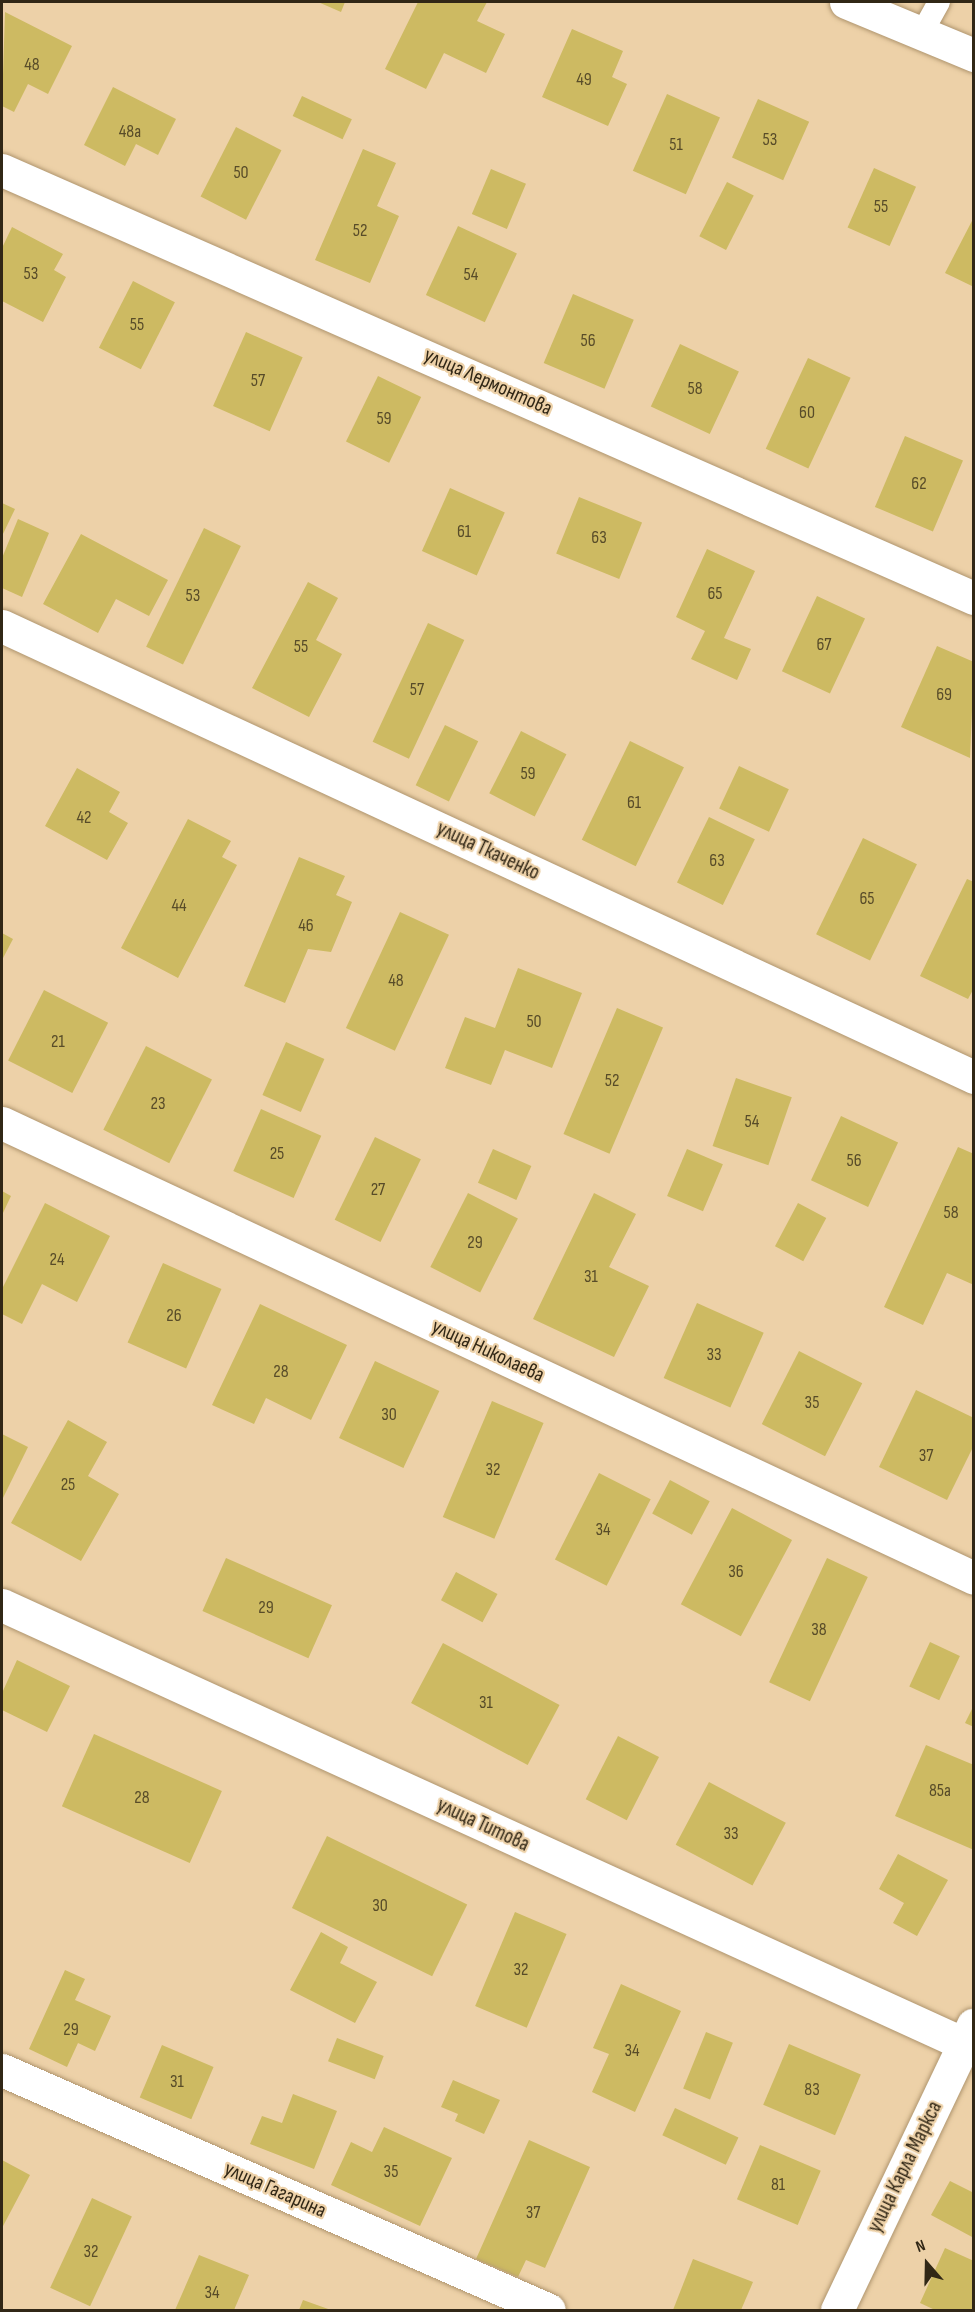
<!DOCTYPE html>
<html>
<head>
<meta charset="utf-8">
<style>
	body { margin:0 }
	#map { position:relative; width:975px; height:2312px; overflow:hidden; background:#edd1a8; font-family:"Sofia Sans Condensed",sans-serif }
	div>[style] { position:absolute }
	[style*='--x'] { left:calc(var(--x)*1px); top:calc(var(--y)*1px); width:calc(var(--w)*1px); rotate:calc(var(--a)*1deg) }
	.building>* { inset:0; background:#cdba62; transform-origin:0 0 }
	.roads { filter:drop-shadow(0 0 2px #af956e) drop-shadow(0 0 2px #af956e) }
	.lane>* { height:22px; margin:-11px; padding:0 11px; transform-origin:11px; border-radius:11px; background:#fff }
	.street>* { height:33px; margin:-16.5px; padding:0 16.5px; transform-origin:16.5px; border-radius:16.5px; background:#fff }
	span { translate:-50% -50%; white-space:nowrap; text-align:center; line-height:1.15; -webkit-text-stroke:4.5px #edd1a8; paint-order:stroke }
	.number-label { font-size:18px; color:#584c29 }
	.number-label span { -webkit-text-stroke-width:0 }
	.street-label { font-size:21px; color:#312716 }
	.frame { position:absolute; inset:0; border:3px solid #312716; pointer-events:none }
	.north { position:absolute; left:897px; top:2234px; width:60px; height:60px; -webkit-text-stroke:4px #edd1a8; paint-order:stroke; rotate:340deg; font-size:16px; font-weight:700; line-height:24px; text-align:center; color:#312716 }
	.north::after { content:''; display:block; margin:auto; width:21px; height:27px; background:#312716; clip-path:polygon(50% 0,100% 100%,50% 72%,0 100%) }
</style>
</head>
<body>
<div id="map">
	<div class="building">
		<div style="clip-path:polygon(318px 2px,345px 2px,341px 12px)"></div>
		<div style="clip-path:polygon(418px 2px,487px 2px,477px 21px,505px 34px,486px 73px,444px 53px,426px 89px,385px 69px)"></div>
		<div style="clip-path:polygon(5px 12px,72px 46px,48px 94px,28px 84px,14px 112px,2px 106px)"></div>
		<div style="clip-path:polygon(572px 29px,623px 51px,612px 77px,627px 84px,608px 126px,542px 97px)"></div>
		<div style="clip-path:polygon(113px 87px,176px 119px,158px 155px,136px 144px,125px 166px,84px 145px)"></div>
		<div style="left:667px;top:94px;width:58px;height:84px;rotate:24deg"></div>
		<div style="left:302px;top:96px;width:55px;height:22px;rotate:25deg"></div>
		<div style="left:758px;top:99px;width:56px;height:64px;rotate:24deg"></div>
		<div style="left:236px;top:127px;width:51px;height:78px;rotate:27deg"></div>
		<div style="clip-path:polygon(363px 149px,396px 163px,377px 206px,399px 216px,370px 283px,315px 260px)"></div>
		<div style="left:874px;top:168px;width:46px;height:65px;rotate:24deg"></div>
		<div style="left:491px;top:169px;width:38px;height:49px;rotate:23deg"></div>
		<div style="left:727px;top:182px;width:30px;height:61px;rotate:27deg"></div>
		<div style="clip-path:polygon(974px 217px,974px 287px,945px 273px)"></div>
		<div style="left:458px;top:226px;width:65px;height:76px;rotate:25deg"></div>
		<div style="clip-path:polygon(12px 227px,63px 254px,54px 270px,66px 277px,43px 322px,2px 301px,2px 248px)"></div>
		<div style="left:133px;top:281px;width:47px;height:75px;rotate:27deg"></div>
		<div style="left:573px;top:294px;width:66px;height:75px;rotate:23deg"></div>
		<div style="left:246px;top:332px;width:62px;height:81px;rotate:24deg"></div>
		<div style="left:680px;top:344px;width:65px;height:69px;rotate:25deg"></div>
		<div style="left:808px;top:358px;width:47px;height:100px;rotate:25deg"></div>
		<div style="left:378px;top:376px;width:48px;height:73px;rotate:26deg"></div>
		<div style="left:905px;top:436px;width:63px;height:77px;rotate:23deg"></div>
		<div style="left:450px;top:488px;width:60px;height:69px;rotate:24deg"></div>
		<div style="left:579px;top:497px;width:68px;height:61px;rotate:22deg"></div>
		<div style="clip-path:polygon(2px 503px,15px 509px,2px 536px)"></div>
		<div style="clip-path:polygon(18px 519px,49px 533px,22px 597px,2px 588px,2px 558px)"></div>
		<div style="left:204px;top:528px;width:41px;height:132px;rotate:26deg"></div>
		<div style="clip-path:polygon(81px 534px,168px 580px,149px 616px,116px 599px,98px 633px,43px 604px)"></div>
		<div style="clip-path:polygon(707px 549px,755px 571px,724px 638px,751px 649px,737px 680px,691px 659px,705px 631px,676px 617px)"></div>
		<div style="clip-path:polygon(308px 582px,338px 598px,316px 640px,342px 654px,309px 717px,252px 688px)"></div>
		<div style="left:817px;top:596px;width:53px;height:83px;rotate:25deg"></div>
		<div style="left:428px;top:623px;width:40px;height:131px;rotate:25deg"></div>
		<div style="clip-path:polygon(937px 646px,974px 662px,970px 758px,901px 727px)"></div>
		<div style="left:445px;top:725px;width:37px;height:67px;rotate:26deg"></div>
		<div style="left:521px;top:731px;width:51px;height:70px;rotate:27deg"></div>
		<div style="left:630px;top:741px;width:60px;height:110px;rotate:26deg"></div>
		<div style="left:739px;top:766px;width:55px;height:47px;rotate:25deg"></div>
		<div style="clip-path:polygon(77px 768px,120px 792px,109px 812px,128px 823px,107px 860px,45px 826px)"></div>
		<div style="left:709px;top:817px;width:51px;height:73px;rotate:26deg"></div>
		<div style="clip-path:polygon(188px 819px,231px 841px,222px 857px,237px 865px,178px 978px,121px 948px)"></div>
		<div style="left:863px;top:838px;width:60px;height:107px;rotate:26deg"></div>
		<div style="clip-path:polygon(299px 857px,345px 876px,336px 895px,352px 902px,331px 952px,308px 949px,285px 1003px,244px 986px)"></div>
		<div style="clip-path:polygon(967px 879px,974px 882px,974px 988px,968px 999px,920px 976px)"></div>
		<div style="left:400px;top:912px;width:54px;height:128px;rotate:25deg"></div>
		<div style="clip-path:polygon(2px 933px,13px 939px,2px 960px)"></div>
		<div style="clip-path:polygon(518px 968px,582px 993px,552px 1068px,505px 1050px,491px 1085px,445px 1068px,465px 1017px,495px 1028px)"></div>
		<div style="left:44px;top:990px;width:72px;height:79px;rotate:27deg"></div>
		<div style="left:617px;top:1008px;width:50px;height:137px;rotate:23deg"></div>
		<div style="left:286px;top:1042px;width:42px;height:58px;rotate:24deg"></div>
		<div style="left:146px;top:1046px;width:74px;height:94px;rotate:27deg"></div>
		<div style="left:736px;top:1078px;width:59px;height:72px;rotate:19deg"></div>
		<div style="left:261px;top:1109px;width:66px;height:68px;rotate:24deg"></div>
		<div style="left:841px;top:1116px;width:63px;height:71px;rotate:25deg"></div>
		<div style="left:375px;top:1137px;width:51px;height:92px;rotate:26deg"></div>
		<div style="clip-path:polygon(958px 1147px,974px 1154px,974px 1285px,947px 1273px,923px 1325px,884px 1307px)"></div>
		<div style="left:493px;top:1149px;width:42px;height:37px;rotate:24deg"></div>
		<div style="left:687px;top:1149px;width:39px;height:51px;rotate:23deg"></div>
		<div style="clip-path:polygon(2px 1191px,11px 1196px,2px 1215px)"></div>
		<div style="left:468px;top:1193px;width:56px;height:83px;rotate:27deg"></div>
		<div style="clip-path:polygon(594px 1193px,636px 1214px,609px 1267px,649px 1286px,614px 1357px,533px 1319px)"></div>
		<div style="clip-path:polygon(45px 1203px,110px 1236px,77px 1302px,42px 1284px,22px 1324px,2px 1314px,2px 1289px)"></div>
		<div style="left:798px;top:1203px;width:32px;height:49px;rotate:28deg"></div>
		<div style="left:163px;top:1263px;width:64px;height:87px;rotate:24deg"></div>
		<div style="left:697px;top:1303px;width:73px;height:82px;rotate:24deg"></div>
		<div style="clip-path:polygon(260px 1304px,347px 1345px,311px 1420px,266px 1398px,254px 1424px,212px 1405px)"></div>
		<div style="left:799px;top:1351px;width:71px;height:82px;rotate:27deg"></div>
		<div style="left:375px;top:1361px;width:71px;height:85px;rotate:25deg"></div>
		<div style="clip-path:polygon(916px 1390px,974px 1418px,974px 1445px,947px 1500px,879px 1467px)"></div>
		<div style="left:492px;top:1401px;width:56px;height:126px;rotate:23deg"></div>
		<div style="clip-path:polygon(68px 1420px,107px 1442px,88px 1476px,119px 1494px,81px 1561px,11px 1523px)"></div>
		<div style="clip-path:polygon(2px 1434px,28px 1447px,2px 1500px)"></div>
		<div style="left:599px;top:1473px;width:58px;height:97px;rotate:27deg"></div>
		<div style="left:670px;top:1480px;width:45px;height:38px;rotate:28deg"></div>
		<div style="left:732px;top:1508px;width:68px;height:109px;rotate:28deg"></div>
		<div style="left:226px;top:1558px;width:116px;height:58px;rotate:24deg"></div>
		<div style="left:827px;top:1558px;width:45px;height:137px;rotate:25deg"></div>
		<div style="left:456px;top:1572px;width:47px;height:32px;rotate:28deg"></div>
		<div style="left:930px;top:1642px;width:33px;height:49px;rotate:25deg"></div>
		<div style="left:443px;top:1643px;width:132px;height:68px;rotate:28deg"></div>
		<div style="clip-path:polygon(17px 1660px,70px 1686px,47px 1732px,2px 1710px,2px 1693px)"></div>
		<div style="clip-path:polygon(974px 1705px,974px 1727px,965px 1723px)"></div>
		<div style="left:94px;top:1734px;width:140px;height:79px;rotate:24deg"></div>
		<div style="left:618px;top:1736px;width:46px;height:71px;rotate:27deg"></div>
		<div style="clip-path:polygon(926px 1745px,974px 1765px,974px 1850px,895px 1816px)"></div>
		<div style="left:709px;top:1782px;width:87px;height:71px;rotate:28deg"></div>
		<div style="left:327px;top:1836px;width:156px;height:80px;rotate:26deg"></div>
		<div style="clip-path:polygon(898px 1854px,948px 1880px,917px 1936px,893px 1923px,904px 1903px,879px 1889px)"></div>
		<div style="left:515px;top:1912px;width:56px;height:102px;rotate:23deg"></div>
		<div style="clip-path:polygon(321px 1932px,348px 1947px,340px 1963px,377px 1982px,355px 2023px,290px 1990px)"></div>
		<div style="clip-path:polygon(65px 1970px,85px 1979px,75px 2000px,111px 2016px,95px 2051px,78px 2043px,67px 2067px,29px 2049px)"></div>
		<div style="clip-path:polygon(621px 1984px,681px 2011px,635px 2112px,592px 2092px,609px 2054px,593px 2048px)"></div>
		<div style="left:706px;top:2032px;width:29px;height:61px;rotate:22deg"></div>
		<div style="left:337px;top:2038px;width:50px;height:25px;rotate:21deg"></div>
		<div style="left:789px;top:2044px;width:78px;height:66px;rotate:23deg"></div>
		<div style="left:162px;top:2045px;width:56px;height:57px;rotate:23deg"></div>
		<div style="clip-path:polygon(453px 2080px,500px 2100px,484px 2134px,455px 2121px,458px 2114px,441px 2107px)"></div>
		<div style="clip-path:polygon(293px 2094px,337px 2111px,314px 2169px,250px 2144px,262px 2116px,282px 2123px)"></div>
		<div style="left:675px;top:2108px;width:70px;height:30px;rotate:25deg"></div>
		<div style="clip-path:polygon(384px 2127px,452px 2158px,420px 2226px,331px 2185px,351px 2142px,372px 2152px)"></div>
		<div style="clip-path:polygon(529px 2140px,590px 2167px,545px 2268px,526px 2260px,518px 2277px,476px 2259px)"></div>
		<div style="left:760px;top:2145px;width:66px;height:59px;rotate:23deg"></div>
		<div style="clip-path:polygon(2px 2160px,30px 2175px,2px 2228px)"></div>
		<div style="clip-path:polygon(950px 2181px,974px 2193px,974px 2238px,931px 2215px)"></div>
		<div style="left:92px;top:2198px;width:44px;height:99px;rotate:25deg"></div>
		<div style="clip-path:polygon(945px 2248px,974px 2261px,974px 2310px,935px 2310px,920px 2303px)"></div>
		<div style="clip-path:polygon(199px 2255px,249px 2275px,234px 2310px,175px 2310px)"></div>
		<div style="clip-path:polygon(693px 2259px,753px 2282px,741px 2310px,673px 2310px)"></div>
		<div style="clip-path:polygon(303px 2300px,331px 2310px,299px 2310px)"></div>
	</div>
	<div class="roads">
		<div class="lane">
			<div style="--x:924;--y:29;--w:31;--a:-61"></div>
		</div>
		<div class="street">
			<div style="--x:846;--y:2;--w:139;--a:22.5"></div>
			<div style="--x:2;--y:170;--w:1062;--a:23.77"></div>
			<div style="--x:2;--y:626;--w:1072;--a:24.89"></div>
			<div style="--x:2;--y:1123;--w:1073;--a:25.08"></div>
			<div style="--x:2;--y:1605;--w:1057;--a:24.53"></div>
			<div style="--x:2;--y:2070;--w:597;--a:23.69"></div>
			<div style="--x:837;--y:2310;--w:316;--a:-64.5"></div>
		</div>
	</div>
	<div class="number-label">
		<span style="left:32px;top:65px">48</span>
		<span style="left:584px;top:80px">49</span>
		<span style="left:130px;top:132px">48а</span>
		<span style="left:770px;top:140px">53</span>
		<span style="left:676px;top:145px">51</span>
		<span style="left:241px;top:173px">50</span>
		<span style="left:881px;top:207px">55</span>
		<span style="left:360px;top:231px">52</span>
		<span style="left:31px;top:274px">53</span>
		<span style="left:471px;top:275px">54</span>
		<span style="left:137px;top:325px">55</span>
		<span style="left:588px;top:341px">56</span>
		<span style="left:258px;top:381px">57</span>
		<span style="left:695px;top:389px">58</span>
		<span style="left:807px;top:413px">60</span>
		<span style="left:384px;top:419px">59</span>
		<span style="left:919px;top:484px">62</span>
		<span style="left:464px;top:532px">61</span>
		<span style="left:599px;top:538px">63</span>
		<span style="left:715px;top:594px">65</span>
		<span style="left:193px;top:596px">53</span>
		<span style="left:824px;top:645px">67</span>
		<span style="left:301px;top:647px">55</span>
		<span style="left:417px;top:690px">57</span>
		<span style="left:944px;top:695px">69</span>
		<span style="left:528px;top:774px">59</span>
		<span style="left:634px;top:803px">61</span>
		<span style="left:84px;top:818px">42</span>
		<span style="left:717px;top:861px">63</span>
		<span style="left:867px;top:899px">65</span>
		<span style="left:179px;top:906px">44</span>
		<span style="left:306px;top:926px">46</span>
		<span style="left:396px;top:981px">48</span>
		<span style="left:534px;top:1022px">50</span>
		<span style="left:58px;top:1042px">21</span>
		<span style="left:612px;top:1081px">52</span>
		<span style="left:158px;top:1104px">23</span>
		<span style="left:752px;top:1122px">54</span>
		<span style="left:277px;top:1154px">25</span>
		<span style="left:854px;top:1161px">56</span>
		<span style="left:378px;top:1190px">27</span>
		<span style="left:951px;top:1213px">58</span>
		<span style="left:475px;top:1243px">29</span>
		<span style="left:57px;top:1260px">24</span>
		<span style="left:591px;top:1277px">31</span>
		<span style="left:174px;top:1316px">26</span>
		<span style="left:714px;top:1355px">33</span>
		<span style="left:281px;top:1372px">28</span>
		<span style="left:812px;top:1403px">35</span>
		<span style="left:389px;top:1415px">30</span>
		<span style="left:926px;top:1456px">37</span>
		<span style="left:493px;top:1470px">32</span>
		<span style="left:68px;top:1485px">25</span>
		<span style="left:603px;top:1530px">34</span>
		<span style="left:736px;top:1572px">36</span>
		<span style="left:266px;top:1608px">29</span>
		<span style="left:819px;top:1630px">38</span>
		<span style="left:486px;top:1703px">31</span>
		<span style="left:940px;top:1791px">85а</span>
		<span style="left:142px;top:1798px">28</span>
		<span style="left:731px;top:1834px">33</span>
		<span style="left:380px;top:1906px">30</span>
		<span style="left:521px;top:1970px">32</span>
		<span style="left:71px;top:2030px">29</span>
		<span style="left:632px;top:2051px">34</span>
		<span style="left:177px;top:2082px">31</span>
		<span style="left:812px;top:2090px">83</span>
		<span style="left:391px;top:2172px">35</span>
		<span style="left:778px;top:2185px">81</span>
		<span style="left:533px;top:2213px">37</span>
		<span style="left:91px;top:2252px">32</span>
		<span style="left:212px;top:2293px">34</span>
	</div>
	<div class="street-label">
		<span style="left:488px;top:382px;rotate:24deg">улица Лермонтова</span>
		<span style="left:488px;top:851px;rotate:25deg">улица Ткаченко</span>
		<span style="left:488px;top:1351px;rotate:25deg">улица Николаева</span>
		<span style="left:483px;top:1825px;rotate:25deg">улица Титова</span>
		<span style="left:905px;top:2167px;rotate:-64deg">улица Карла Маркса</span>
		<span style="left:275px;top:2190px;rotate:24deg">улица Гагарина</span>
	</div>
	<div class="frame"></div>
	<div class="north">N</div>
</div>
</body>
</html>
